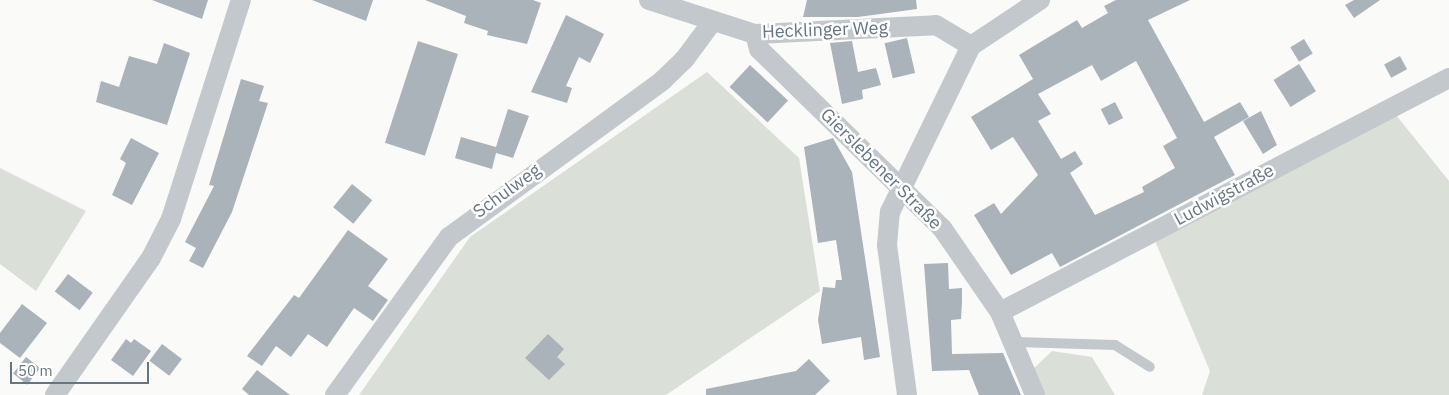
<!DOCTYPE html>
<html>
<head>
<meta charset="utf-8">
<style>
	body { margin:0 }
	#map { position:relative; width:1449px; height:395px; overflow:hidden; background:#fafaf8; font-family:"IBM Plex Sans",sans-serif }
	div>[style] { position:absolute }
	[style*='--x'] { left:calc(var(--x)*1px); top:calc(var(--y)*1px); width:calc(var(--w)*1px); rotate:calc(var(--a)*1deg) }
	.green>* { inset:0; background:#dadfd7 }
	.building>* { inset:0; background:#aab3b9; transform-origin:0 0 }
	.service>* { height:10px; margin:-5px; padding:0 5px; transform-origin:5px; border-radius:5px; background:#c3c8cc }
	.minor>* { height:20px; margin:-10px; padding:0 10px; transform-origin:10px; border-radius:10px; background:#c3c8cc }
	span { translate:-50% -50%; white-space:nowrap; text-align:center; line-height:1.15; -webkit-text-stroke:5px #fff; paint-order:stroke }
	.street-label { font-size:18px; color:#657683 }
	.scale { position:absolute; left:10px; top:362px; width:139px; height:22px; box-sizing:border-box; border:2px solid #657683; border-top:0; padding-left:6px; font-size:15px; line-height:18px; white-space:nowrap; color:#657683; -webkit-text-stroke:4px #fff; paint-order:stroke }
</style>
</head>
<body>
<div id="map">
	<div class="green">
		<div style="clip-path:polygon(707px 72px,799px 158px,820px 291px,666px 395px,359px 395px,470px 237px)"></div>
		<div style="clip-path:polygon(1396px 115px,1449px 181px,1449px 395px,1202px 395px,1210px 371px,1155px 241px)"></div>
		<div style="clip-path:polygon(0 168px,86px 211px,36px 291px,0 264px)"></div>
		<div style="clip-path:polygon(1052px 351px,1092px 357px,1115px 395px,1042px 395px,1031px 371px)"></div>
	</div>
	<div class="building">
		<div style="clip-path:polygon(152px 0,208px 0,202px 19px)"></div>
		<div style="clip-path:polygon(312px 0,373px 0,366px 21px)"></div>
		<div style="clip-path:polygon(425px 0,533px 0,541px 3px,527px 44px,487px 35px,488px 31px,464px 23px,466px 16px)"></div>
		<div style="clip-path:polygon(807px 0,916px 0,917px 9px,858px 17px,803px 17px)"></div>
		<div style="clip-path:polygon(evenodd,1116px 0,1190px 0,1148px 20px,1204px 122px,1240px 102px,1249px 117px,1214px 137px,1235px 175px,1060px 267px,1052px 253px,1011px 275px,974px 215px,994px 203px,1001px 214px,1038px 175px,1013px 137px,991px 150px,971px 117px,1033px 79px,1019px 55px,1077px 20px,1082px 28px,1108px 13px,1104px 6px,1116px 0,1136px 61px,1177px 138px,1163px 146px,1175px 168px,1142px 187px,1144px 192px,1095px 215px,1070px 173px,1083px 164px,1075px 151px,1061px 159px,1038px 121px,1051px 114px,1038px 94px,1092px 65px,1101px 81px,1136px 61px)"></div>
		<div style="clip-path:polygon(1354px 0,1380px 0,1354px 18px,1345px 5px)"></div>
		<div style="clip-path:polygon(566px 15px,604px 34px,590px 63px,579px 57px,566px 86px,572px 88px,567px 103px,531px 92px)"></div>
		<div style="left:907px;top:38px;width:36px;height:23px;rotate:77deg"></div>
		<div style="left:1304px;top:39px;width:17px;height:16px;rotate:59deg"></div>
		<div style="left:418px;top:41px;width:42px;height:107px;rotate:18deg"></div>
		<div style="clip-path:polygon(852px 41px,858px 72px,876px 68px,881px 85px,862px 90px,863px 99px,842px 104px,830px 43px)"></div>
		<div style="clip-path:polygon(164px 43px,190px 53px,167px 125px,96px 102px,101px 81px,119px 87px,129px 56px,157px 64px)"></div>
		<div style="left:1400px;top:56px;width:15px;height:18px;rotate:62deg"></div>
		<div style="left:1299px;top:64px;width:32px;height:30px;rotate:58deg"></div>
		<div style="left:750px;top:65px;width:52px;height:30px;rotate:43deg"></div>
		<div style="clip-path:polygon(241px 79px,264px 86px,259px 101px,268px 103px,232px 212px,203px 268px,189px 261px,196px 248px,185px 242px,214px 186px,209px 185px)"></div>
		<div style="left:1115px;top:102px;width:18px;height:16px;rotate:63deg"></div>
		<div style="clip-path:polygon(508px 109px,529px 116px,513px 158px,496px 153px,492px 169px,455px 158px,461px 137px,496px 147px)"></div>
		<div style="clip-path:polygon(1261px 111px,1277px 145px,1263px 154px,1243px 121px)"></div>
		<div style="clip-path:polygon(131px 138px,159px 153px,132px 205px,112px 195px,126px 163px,120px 159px)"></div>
		<div style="clip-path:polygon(833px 138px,852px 172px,880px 357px,864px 360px,861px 337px,822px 344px,818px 320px,823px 287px,835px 288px,836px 280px,842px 280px,836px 240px,818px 243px,804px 147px)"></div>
		<div style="left:352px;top:184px;width:26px;height:30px;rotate:39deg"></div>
		<div style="clip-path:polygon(348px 230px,388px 259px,368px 286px,388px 300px,373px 321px,354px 308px,327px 347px,308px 334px,291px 357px,276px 346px,262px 366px,247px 356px,294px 295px,299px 298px)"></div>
		<div style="clip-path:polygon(948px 263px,949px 289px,962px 288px,962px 302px,961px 319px,951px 320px,952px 354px,1003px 353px,1021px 395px,979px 395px,969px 370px,932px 371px,924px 264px)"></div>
		<div style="left:68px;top:274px;width:31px;height:22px;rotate:37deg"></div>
		<div style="clip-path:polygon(22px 304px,47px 323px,20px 358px,0 343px,0 333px)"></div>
		<div style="clip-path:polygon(548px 334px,564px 349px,557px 357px,565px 364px,549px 380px,525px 358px)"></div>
		<div style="clip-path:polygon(126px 339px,131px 343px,134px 339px,151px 351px,133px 376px,111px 360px)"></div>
		<div style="left:162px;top:344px;width:25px;height:21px;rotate:37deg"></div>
		<div style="left:26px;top:357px;width:18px;height:21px;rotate:38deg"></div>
		<div style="clip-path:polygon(809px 359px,830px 381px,815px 395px,706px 395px,706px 389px,796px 371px)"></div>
		<div style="clip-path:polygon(257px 370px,290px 395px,249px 395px,242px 389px)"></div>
	</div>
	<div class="service">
		<div style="--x:1014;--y:342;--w:101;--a:1.7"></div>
		<div style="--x:1115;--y:345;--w:41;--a:32.2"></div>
	</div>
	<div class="minor">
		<div style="--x:649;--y:0;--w:111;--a:17.8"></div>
		<div style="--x:755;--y:34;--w:181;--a:-2.8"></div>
		<div style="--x:936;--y:25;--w:41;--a:31"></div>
		<div style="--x:755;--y:34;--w:16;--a:75"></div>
		<div style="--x:759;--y:49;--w:256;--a:44.4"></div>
		<div style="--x:942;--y:228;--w:102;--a:55.4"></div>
		<div style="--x:1000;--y:312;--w:90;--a:67.1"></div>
		<div style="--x:1000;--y:312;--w:506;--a:-27.53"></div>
		<div style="--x:55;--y:395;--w:167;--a:-55"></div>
		<div style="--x:151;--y:258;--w:44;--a:-62.9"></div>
		<div style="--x:171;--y:219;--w:230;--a:-72.3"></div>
		<div style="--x:335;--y:395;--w:195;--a:-54.2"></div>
		<div style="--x:449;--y:237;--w:264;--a:-36.2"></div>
		<div style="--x:662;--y:81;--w:30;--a:-44"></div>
		<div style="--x:684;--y:60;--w:49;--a:-53.4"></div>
		<div style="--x:907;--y:395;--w:151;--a:-97.6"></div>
		<div style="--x:887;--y:245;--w:33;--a:-85"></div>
		<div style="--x:890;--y:212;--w:185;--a:-64"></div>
		<div style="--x:971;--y:46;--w:83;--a:-33.7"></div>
	</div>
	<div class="street-label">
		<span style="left:825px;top:30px;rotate:-2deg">Hecklinger Weg</span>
		<span style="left:881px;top:169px;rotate:45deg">Gierslebener Straße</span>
		<span style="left:507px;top:191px;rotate:-36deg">Schulweg</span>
		<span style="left:1224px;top:195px;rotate:-28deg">Ludwigstraße</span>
	</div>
	<div class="scale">50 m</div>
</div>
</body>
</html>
